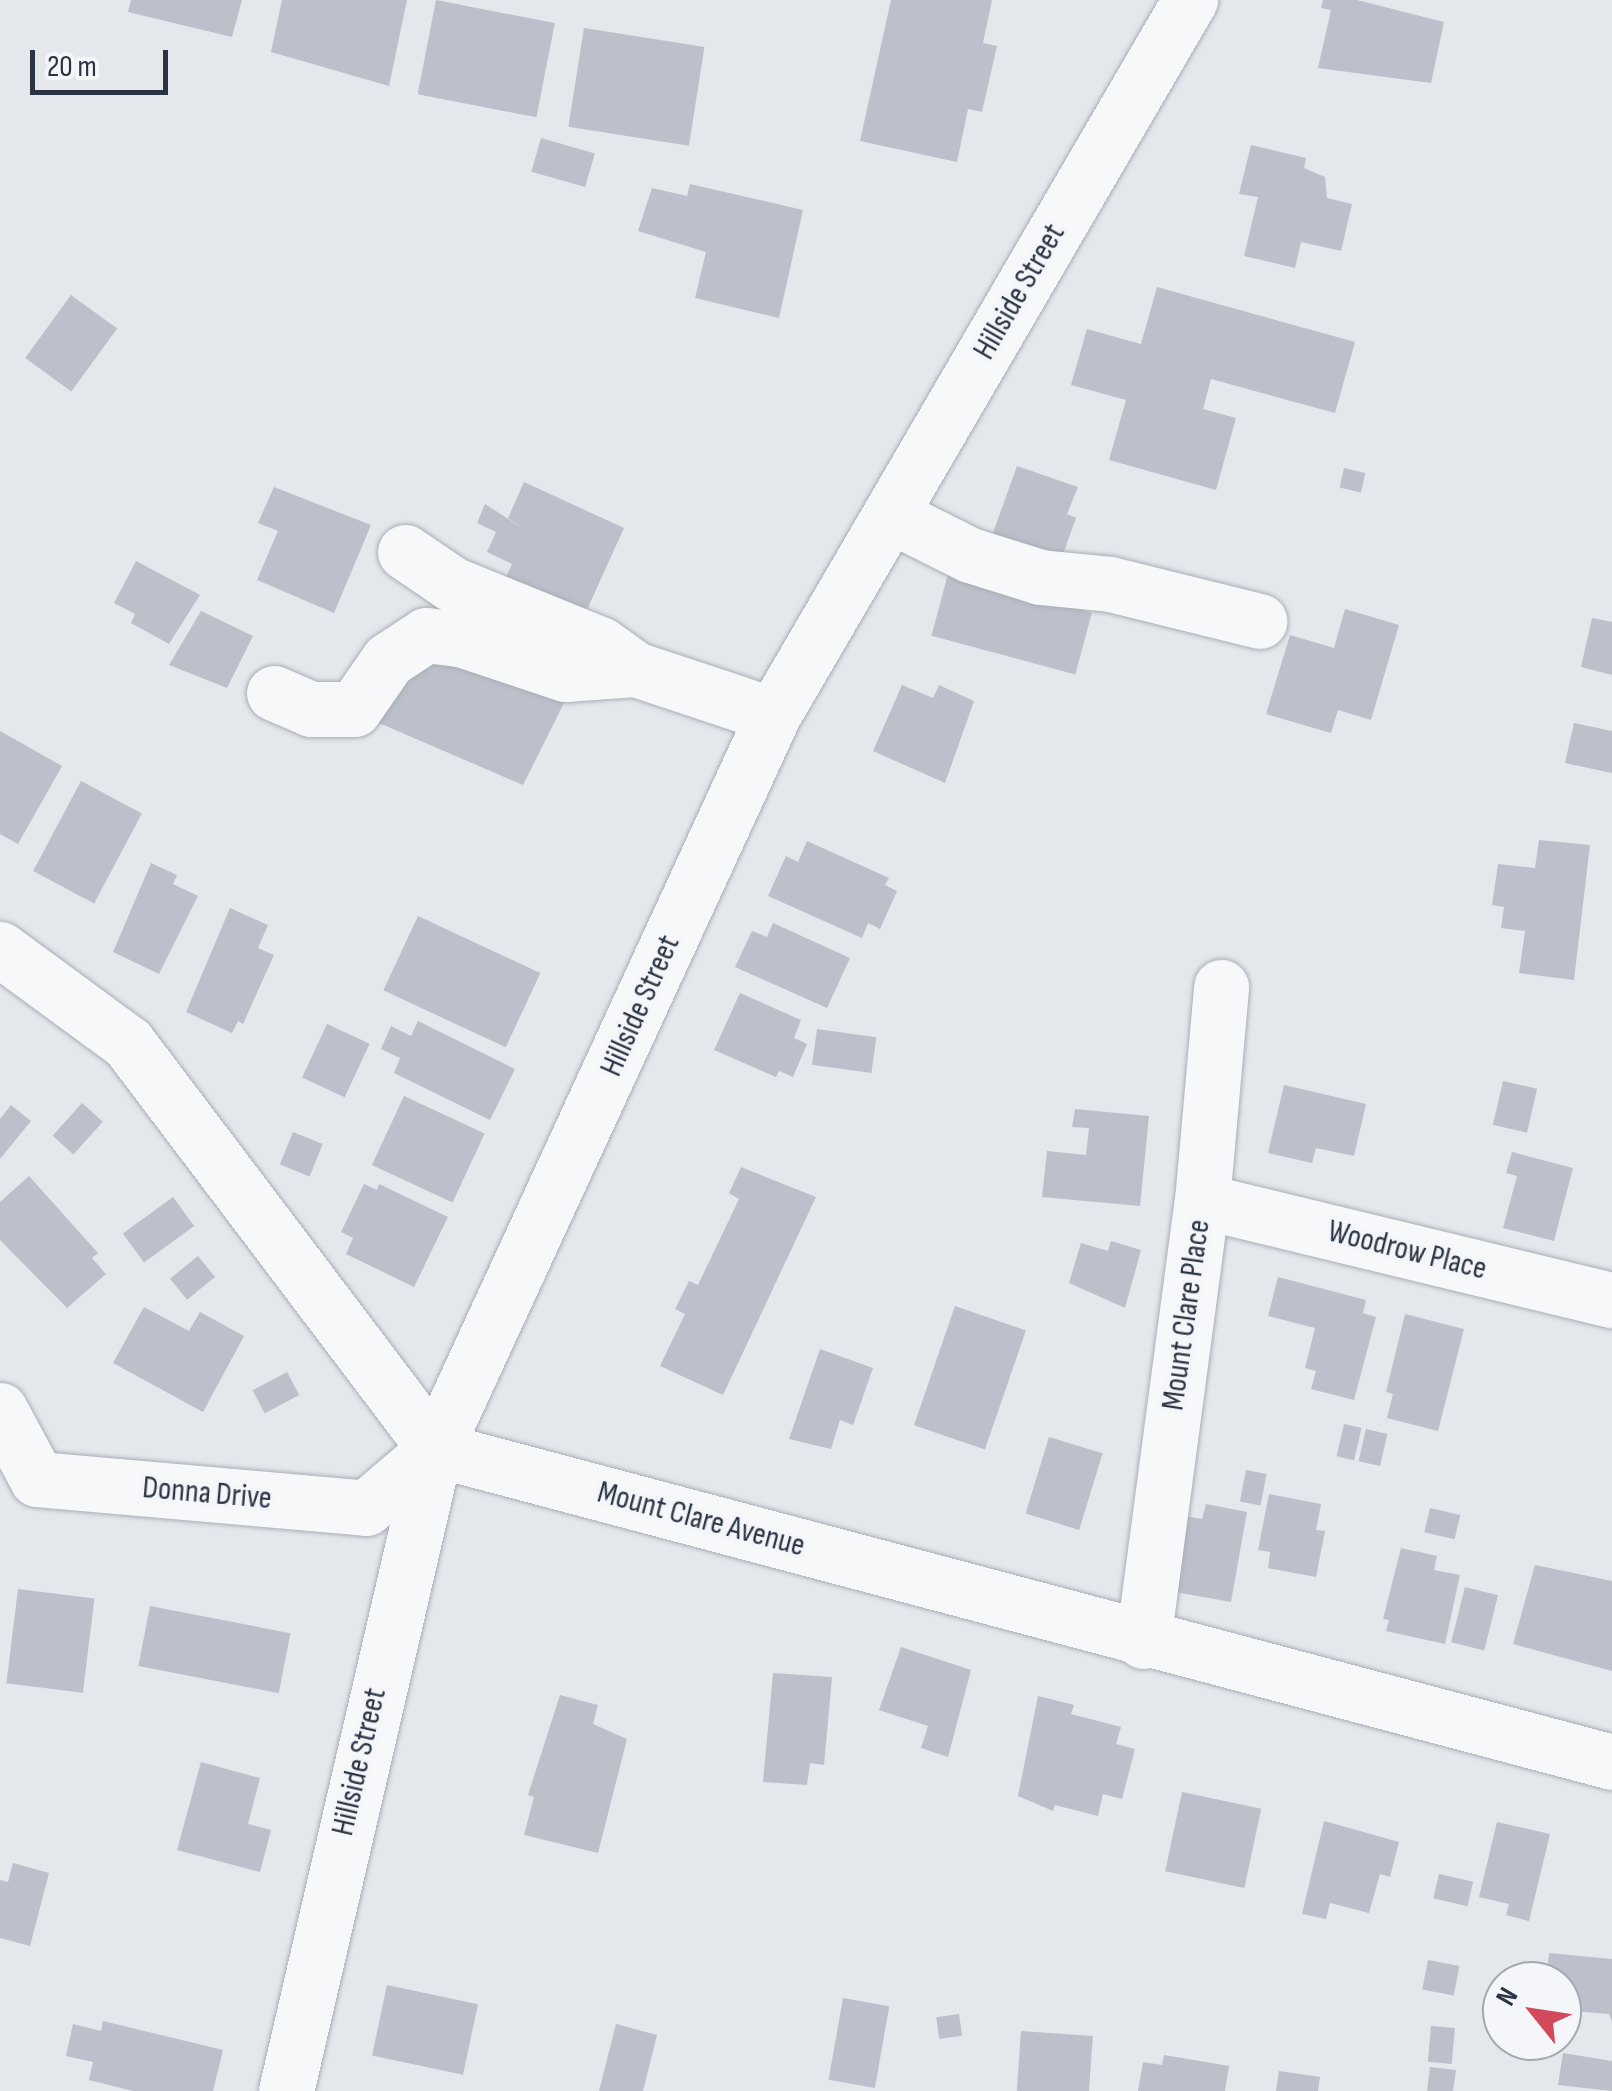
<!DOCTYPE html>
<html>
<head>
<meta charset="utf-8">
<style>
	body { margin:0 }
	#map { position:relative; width:1612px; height:2091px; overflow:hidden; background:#e4e7ec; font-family:"Sofia Sans Condensed",sans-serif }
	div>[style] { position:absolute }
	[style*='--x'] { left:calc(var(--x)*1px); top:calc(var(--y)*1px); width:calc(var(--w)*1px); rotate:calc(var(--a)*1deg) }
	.building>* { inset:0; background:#bbc0ca; transform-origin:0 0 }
	.roads { filter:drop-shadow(0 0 2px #a9aeb7) drop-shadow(0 0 2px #a9aeb7) }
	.minor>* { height:55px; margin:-27.5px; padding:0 27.5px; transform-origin:27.5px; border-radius:27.5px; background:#f7f8fa }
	span { translate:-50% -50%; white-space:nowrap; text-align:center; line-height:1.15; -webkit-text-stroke:9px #f4f6f9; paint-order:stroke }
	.street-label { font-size:32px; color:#2b3445 }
	.north { position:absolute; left:1482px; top:1961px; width:100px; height:100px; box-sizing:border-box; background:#f4f6f9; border:2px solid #a4a8b1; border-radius:50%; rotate:300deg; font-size:28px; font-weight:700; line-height:40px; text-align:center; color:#2b3445 }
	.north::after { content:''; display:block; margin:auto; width:35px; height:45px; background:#d1495b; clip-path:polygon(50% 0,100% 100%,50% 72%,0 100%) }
	.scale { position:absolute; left:30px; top:50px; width:138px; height:45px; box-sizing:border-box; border:5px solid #2b3445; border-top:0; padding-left:12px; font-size:30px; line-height:35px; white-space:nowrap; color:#2b3445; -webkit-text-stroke:8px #f4f6f9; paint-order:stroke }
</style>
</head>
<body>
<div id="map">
	<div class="building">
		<div style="clip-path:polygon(131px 0,242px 0,232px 37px,128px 12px)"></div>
		<div style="clip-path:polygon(282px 0,407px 0,389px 86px,271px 52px)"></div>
		<div style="left:436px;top:0;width:121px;height:96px;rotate:11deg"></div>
		<div style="clip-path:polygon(891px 0,992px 0,983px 43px,997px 46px,982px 112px,968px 109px,957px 162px,860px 141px)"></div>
		<div style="clip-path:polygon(1323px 0,1357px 0,1444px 22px,1431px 83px,1318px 68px,1331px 10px,1321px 8px)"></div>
		<div style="left:584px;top:28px;width:122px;height:100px;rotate:9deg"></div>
		<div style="left:541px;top:138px;width:56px;height:35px;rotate:16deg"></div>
		<div style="clip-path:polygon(1251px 145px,1306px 158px,1304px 168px,1325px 177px,1327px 198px,1352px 204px,1341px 251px,1301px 242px,1295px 268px,1244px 256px,1258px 197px,1239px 194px)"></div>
		<div style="clip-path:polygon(690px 184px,803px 210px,779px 318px,695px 298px,706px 252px,638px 231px,652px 188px,687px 196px)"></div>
		<div style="clip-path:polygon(1157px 287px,1355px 342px,1335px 413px,1211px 379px,1203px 409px,1236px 418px,1216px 490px,1109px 460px,1126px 400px,1071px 385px,1087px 329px,1141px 344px)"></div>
		<div style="left:71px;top:295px;width:57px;height:78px;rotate:36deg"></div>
		<div style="clip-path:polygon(1017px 466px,1078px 487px,1067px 514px,1076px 518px,1058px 568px,989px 544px)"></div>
		<div style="left:1344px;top:468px;width:22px;height:20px;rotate:13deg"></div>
		<div style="clip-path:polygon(524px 482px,624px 528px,581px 623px,501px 587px,512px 564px,487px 552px,496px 532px,477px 523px,485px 504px,527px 531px,508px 518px)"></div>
		<div style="clip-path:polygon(274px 487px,371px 525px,334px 613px,257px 580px,278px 531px,258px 523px)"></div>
		<div style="clip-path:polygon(136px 561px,200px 595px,169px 644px,131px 623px,135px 614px,114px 603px)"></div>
		<div style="left:948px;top:574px;width:149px;height:64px;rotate:15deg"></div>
		<div style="clip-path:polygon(1345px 609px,1399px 625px,1371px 720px,1338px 710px,1331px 733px,1266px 714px,1290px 635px,1334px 648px)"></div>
		<div style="clip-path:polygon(201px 611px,253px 636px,227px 688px,169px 665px)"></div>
		<div style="clip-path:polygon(1592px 618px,1612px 622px,1612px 675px,1581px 667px)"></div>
		<div style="clip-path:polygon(417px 647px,568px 695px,523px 785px,379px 723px)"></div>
		<div style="clip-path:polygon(902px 685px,933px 698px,939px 685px,974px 701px,945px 783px,873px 751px)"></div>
		<div style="clip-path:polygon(1574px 723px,1612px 731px,1612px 773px,1565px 763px)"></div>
		<div style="clip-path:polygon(0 731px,62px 766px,18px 844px,0 834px)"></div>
		<div style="left:81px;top:781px;width:69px;height:102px;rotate:28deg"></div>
		<div style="clip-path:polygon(1539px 840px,1590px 845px,1574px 980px,1519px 973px,1525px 931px,1501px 928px,1504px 907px,1492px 905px,1498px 864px,1535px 868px)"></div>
		<div style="clip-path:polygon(807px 841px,889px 878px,885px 885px,897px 891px,880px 929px,868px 923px,862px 938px,768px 896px,786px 856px,798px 862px)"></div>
		<div style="clip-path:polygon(151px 863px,177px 875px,173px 884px,198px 896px,159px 974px,113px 952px)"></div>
		<div style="clip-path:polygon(230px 908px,268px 925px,258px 948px,274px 955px,243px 1024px,238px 1021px,232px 1033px,186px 1012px)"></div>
		<div style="left:418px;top:916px;width:135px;height:82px;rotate:25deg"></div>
		<div style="clip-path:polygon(773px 923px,850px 958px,827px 1008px,735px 967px,752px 931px,767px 937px)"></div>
		<div style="clip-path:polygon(740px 993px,801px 1020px,794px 1038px,807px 1044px,793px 1077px,779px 1071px,776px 1077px,714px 1050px)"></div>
		<div style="clip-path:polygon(418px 1021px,515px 1069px,490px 1120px,394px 1073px,400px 1058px,381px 1049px,391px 1026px,411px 1036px)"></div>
		<div style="left:327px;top:1024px;width:47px;height:59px;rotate:25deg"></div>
		<div style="left:817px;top:1029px;width:60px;height:36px;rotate:8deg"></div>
		<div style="left:1503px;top:1081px;width:35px;height:45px;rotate:13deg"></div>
		<div style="clip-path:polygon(1284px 1085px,1366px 1104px,1354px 1156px,1316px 1148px,1312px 1163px,1268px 1153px)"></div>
		<div style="left:404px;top:1096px;width:89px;height:76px;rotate:25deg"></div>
		<div style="left:82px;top:1103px;width:28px;height:44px;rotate:42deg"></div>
		<div style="clip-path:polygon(11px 1105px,31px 1121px,0 1159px,0 1119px)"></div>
		<div style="clip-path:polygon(1075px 1109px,1149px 1116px,1140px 1206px,1042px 1197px,1047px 1151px,1086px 1155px,1089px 1128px,1072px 1127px)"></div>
		<div style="left:293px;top:1132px;width:32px;height:35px;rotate:22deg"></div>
		<div style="clip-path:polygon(1512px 1152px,1573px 1168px,1554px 1241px,1503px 1228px,1517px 1176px,1506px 1173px)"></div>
		<div style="clip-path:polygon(741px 1167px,816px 1197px,723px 1395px,660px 1366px,685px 1314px,675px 1309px,689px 1281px,698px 1285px,739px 1199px,729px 1193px)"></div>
		<div style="clip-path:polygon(29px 1176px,98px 1253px,92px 1258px,106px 1274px,67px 1308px,0 1240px,0 1202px)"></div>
		<div style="clip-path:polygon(364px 1184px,377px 1190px,379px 1184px,448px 1217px,414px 1287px,346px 1254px,353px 1238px,341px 1232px)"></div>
		<div style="left:173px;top:1197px;width:36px;height:62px;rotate:54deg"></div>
		<div style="clip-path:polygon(1111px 1241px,1141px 1250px,1125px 1308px,1069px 1283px,1081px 1243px,1108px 1251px)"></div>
		<div style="left:198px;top:1256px;width:27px;height:36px;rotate:51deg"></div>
		<div style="clip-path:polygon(1278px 1277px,1366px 1300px,1363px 1313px,1376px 1317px,1354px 1400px,1311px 1389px,1316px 1371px,1305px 1368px,1315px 1328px,1268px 1316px)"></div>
		<div style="left:955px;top:1306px;width:75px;height:126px;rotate:19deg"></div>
		<div style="clip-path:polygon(144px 1307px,189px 1331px,200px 1312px,244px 1336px,203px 1412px,113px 1363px)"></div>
		<div style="clip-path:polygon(1405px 1314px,1464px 1329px,1438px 1431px,1387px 1418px,1393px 1394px,1386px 1392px)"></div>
		<div style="clip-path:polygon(820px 1349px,873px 1368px,853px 1425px,840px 1420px,831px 1449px,789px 1439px)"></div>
		<div style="left:287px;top:1372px;width:26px;height:39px;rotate:62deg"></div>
		<div style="left:1344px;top:1424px;width:18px;height:33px;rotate:13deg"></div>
		<div style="left:1366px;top:1429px;width:22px;height:33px;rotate:13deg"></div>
		<div style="left:1049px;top:1437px;width:56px;height:80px;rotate:17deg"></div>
		<div style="left:1246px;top:1470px;width:21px;height:32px;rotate:11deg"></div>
		<div style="clip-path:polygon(1269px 1494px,1321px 1504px,1316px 1530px,1325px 1531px,1316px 1577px,1268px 1568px,1270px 1552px,1258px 1550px)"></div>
		<div style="clip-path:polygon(1206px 1504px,1247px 1512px,1231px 1602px,1164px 1590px,1178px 1515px,1202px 1519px)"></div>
		<div style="left:1430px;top:1508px;width:31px;height:25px;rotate:13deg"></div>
		<div style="clip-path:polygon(1401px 1548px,1437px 1556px,1434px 1570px,1460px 1575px,1445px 1644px,1386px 1631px,1389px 1620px,1383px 1619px)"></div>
		<div style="clip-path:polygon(1535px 1565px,1612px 1581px,1612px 1671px,1513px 1644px)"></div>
		<div style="left:1465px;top:1587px;width:34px;height:57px;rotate:14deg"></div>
		<div style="left:18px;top:1589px;width:77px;height:95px;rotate:7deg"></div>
		<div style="left:150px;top:1606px;width:143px;height:61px;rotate:11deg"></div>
		<div style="clip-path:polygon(901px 1647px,971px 1670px,948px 1757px,921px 1748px,928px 1726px,879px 1710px)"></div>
		<div style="clip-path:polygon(773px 1673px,832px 1677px,824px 1765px,810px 1763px,807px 1785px,763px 1782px)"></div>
		<div style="clip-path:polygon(560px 1695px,598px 1705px,593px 1724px,627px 1739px,598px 1853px,524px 1835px,534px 1797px,528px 1795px)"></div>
		<div style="clip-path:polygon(1038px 1696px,1074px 1705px,1071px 1714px,1121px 1727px,1116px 1744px,1135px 1749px,1122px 1799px,1103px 1794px,1098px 1816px,1055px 1805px,1053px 1811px,1018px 1796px)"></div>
		<div style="clip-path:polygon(201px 1762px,260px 1778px,248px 1824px,271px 1830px,260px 1872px,177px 1850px)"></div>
		<div style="left:1182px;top:1792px;width:81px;height:81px;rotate:12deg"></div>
		<div style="clip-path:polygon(1324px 1821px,1399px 1842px,1390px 1877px,1380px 1874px,1369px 1913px,1330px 1903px,1326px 1919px,1302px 1914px)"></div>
		<div style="clip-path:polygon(1497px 1822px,1550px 1834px,1529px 1921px,1506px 1915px,1509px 1904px,1479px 1897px)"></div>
		<div style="clip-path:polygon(13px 1863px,49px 1873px,30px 1946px,0 1938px,0 1880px,8px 1882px)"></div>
		<div style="left:1439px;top:1874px;width:35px;height:25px;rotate:13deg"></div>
		<div style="clip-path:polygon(1549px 1953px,1612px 1959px,1612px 2022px,1609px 2014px,1562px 2010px,1562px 1981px,1546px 1981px)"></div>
		<div style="left:1428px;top:1960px;width:32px;height:30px;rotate:11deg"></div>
		<div style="left:387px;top:1985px;width:93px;height:72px;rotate:12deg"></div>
		<div style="left:843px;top:1998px;width:47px;height:83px;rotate:10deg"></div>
		<div style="left:959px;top:2014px;width:22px;height:23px;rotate:82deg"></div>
		<div style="clip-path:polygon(103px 2021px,223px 2050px,213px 2091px,133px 2091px,89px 2080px,93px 2062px,66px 2056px,73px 2024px,101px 2031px)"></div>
		<div style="clip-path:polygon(616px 2024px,657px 2035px,643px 2091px,599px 2091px)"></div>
		<div style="left:1431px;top:2026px;width:24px;height:36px;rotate:5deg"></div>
		<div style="left:1021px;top:2031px;width:72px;height:60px;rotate:4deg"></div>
		<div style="clip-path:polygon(1563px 2053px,1612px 2061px,1612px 2091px,1558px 2085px)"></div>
		<div style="clip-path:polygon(1164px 2055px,1229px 2066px,1225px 2091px,1138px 2091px,1143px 2062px,1162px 2065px)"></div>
		<div style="clip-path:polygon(1430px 2067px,1456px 2070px,1453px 2091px,1427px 2091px)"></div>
		<div style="clip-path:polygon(1279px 2071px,1320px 2077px,1318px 2091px,1276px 2091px)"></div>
	</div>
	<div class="roads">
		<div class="minor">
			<div style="--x:890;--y:515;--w:89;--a:26.6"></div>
			<div style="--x:970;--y:555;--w:73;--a:17.4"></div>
			<div style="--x:1040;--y:577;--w:70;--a:5.7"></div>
			<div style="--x:1110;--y:584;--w:154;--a:13.9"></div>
			<div style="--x:405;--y:552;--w:57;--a:34.2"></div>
			<div style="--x:452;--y:584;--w:160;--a:22.1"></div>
			<div style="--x:600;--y:644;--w:43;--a:35.5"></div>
			<div style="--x:274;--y:693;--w:40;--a:23.4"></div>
			<div style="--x:311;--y:709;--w:43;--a:0"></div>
			<div style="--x:354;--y:709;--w:60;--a:-55.2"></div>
			<div style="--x:388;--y:660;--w:45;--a:-33.3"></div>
			<div style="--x:426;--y:635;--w:34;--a:7"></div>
			<div style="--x:460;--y:639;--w:111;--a:18.4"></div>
			<div style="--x:565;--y:674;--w:70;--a:-4.1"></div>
			<div style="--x:635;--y:669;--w:145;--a:18.4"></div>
			<div style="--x:0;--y:949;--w:159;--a:36.3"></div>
			<div style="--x:128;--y:1043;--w:509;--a:52.9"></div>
			<div style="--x:435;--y:1449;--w:1218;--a:14.89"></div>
			<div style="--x:1202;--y:1201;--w:422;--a:13.6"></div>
			<div style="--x:0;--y:1410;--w:78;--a:61.8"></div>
			<div style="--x:37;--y:1479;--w:330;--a:5"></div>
			<div style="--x:366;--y:1508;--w:91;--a:-40.5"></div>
			<div style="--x:1143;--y:1641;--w:444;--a:-82.4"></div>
			<div style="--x:1202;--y:1201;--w:215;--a:-84.9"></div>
			<div style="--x:286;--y:2091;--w:659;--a:-76.93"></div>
			<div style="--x:435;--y:1449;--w:808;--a:-65.27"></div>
			<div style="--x:773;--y:715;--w:828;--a:-59.75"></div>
		</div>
	</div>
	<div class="street-label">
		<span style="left:1020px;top:292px;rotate:-60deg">Hillside Street</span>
		<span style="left:641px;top:1006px;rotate:-66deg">Hillside Street</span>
		<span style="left:1407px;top:1251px;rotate:14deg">Woodrow Place</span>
		<span style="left:1187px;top:1315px;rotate:-82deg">Mount Clare Place</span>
		<span style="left:207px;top:1494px;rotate:5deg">Donna Drive</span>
		<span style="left:701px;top:1520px;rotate:15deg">Mount Clare Avenue</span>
		<span style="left:360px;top:1762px;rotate:-77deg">Hillside Street</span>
	</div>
	<div class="north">N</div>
	<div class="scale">20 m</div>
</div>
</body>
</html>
